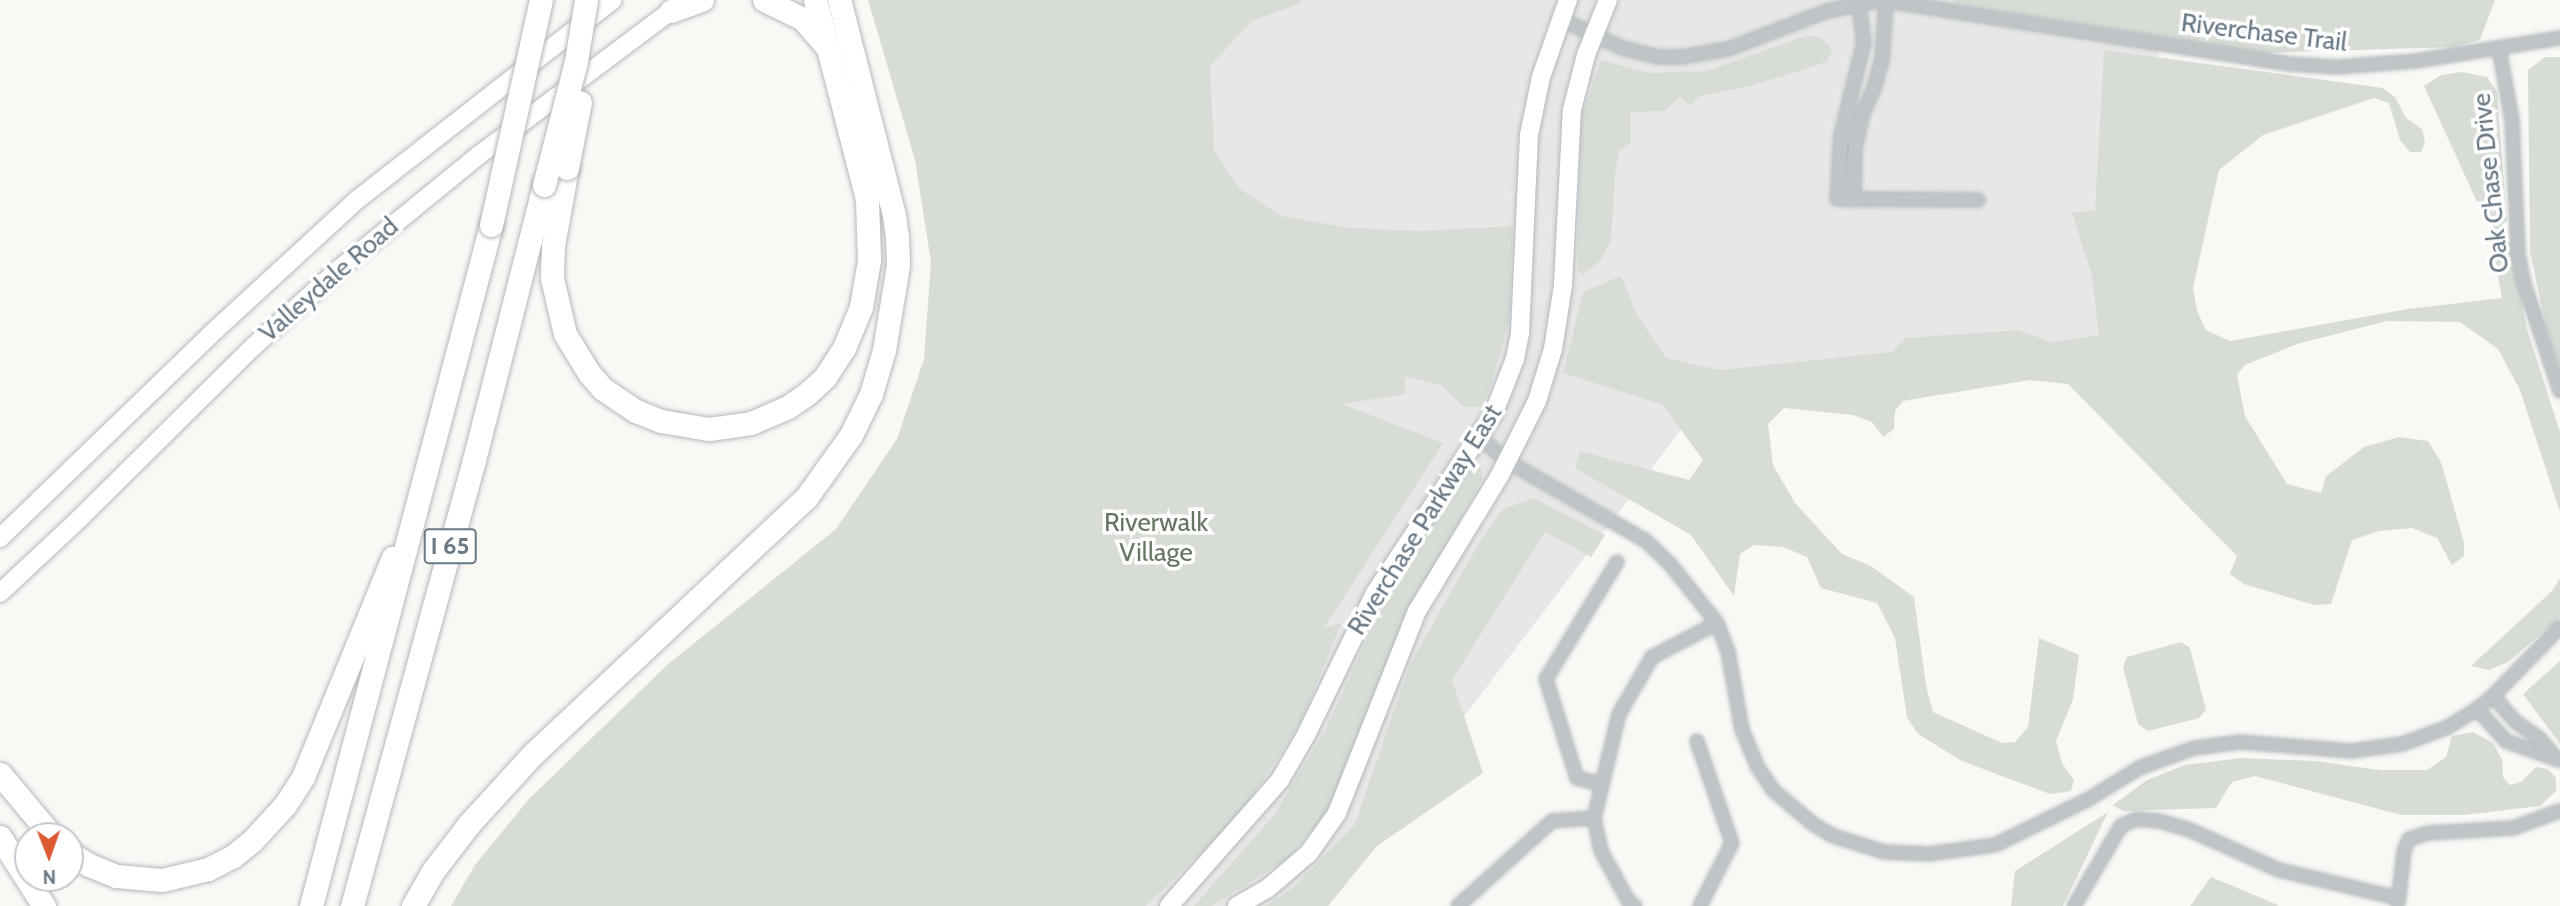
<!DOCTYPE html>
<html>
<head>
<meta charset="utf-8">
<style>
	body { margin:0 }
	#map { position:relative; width:2560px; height:906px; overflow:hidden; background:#f8f8f5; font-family:Cabin,sans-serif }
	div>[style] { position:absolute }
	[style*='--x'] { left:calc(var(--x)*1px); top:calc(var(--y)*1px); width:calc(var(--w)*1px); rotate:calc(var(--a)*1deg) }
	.built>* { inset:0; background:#e6e7e6 }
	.green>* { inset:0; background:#d7ddd5 }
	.roads { filter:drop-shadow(0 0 2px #b4b9be) drop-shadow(0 0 2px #b4b9be) }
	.street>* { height:12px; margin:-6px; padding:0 6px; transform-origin:6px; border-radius:6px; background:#bfc4c7 }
	.secondary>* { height:18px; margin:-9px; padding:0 9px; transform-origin:9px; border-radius:9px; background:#fff }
	.highway>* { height:23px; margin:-11.5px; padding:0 11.5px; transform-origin:11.5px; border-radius:11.5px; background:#fff }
	.bridges { filter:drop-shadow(0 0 2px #b3b7ba) drop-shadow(0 0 2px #b3b7ba) }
	.highway-bridge>* { height:23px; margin:-11.5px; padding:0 11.5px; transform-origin:11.5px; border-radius:11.5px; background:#fff }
	span { translate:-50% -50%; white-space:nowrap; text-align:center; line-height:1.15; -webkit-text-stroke:7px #fff; paint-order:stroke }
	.shield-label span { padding:2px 5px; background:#fff; border:2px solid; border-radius:5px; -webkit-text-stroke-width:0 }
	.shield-label { font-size:24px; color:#687885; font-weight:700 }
	.street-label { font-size:26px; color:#687885 }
	.park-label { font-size:26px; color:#667763 }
	.north { position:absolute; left:14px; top:822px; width:70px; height:70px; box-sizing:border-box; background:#fff; border:2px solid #c3c9ce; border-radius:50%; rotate:179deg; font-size:19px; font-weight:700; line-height:28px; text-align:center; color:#687885 }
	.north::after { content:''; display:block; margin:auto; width:24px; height:32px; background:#dc5a31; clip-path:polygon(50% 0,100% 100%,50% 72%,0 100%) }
</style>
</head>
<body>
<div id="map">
	<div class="built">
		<div style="clip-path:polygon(1152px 0,2169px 0,2106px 340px,1714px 386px,1321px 906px,711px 906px)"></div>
	</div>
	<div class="green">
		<div style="clip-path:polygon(868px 0,1301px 0,1301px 3px,1252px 21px,1210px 66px,1214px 151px,1240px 189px,1281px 216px,1350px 228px,1418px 231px,1513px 226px,1509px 321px,1490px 389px,1481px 407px,1464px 407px,1441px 385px,1405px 377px,1405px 394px,1342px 404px,1443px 443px,1324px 628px,1341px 623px,1301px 722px,1241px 814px,1146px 906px,451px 906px,475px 865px,528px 800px,667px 665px,836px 529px,897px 439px,924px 359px,931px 262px,915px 160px)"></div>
		<div style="clip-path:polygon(1954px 0,2495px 0,2480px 40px,2454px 47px,2260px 53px,1955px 3px)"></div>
		<div style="clip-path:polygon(1809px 35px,1822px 38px,1832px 50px,1827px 62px,1751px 86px,1699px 96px,1690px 106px,1680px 97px,1664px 111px,1630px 112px,1631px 142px,1619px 151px,1615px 175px,1611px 241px,1600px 261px,1582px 275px,1578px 270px,1580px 121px,1601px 60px,1649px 73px,1706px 71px)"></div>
		<div style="clip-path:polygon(2104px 50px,2383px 88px,2395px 97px,2406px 118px,2422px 129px,2425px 142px,2421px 152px,2410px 152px,2400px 140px,2389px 103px,2374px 98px,2263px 135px,2219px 170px,2193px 288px,2197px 311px,2206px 330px,2230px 341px,2408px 309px,2502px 298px,2489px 228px,2424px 86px,2441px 75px,2462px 72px,2487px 77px,2497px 92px,2507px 224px,2527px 329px,2560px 432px,2560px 512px,2520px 390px,2498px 349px,2460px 322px,2387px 321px,2297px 344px,2245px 365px,2237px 375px,2245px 416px,2287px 484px,2321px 493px,2326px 476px,2364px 447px,2399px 437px,2428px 441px,2441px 462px,2464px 543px,2464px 556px,2452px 565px,2437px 538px,2412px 528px,2379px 531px,2352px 540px,2331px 604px,2314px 605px,2244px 584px,2230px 574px,2237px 556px,2068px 384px,2030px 380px,1903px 401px,1895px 411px,1894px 429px,1883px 437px,1872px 422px,1853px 415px,1784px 408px,1768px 424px,1773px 465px,1795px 503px,1842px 554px,1871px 566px,1914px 597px,1926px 686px,1933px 712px,2002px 743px,2015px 742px,2028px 727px,2039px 638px,2079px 655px,2073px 699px,2056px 741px,2062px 763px,2074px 780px,2071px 791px,2050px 794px,1962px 761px,1918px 734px,1907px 717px,1895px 638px,1877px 603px,1821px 588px,1807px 557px,1783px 547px,1754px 545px,1740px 554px,1734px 596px,1691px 535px,1575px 468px,1580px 451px,1689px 480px,1703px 460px,1663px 405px,1563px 373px,1583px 292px,1621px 276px,1637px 315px,1666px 358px,1720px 370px,1892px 352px,1905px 338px,2017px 330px,2052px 342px,2099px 335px,2092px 276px,2072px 213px,2095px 210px)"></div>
		<div style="clip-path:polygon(2545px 57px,2560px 57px,2560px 368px,2545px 322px,2530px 252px,2528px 70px)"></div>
		<div style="clip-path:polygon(1471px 468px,1482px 468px,1482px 480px,1405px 618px,1327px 814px,1287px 859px,1212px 906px,1194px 906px,1274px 815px,1326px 729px,1377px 617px,1452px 495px)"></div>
		<div style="clip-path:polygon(1534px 498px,1605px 535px,1591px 557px,1545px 532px,1452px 680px,1483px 773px,1377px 846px,1328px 906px,1266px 906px,1294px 887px,1355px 824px,1410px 664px,1480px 541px,1503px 509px)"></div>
		<div style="clip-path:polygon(2560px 578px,2560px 618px,2508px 662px,2489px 670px,2471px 666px,2552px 591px)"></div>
		<div style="clip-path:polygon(2181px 642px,2190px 648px,2206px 710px,2199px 718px,2148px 731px,2138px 724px,2123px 667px,2127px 657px)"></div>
		<div style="clip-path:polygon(2560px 661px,2560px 744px,2523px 694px)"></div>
		<div style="clip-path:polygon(2473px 732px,2493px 743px,2502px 759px,2503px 777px,2510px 785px,2521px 782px,2536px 767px,2548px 769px,2556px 778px,2556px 791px,2540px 806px,2464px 815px,2401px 815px,2255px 776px,2232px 782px,2216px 808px,2123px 811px,2113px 805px,2147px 780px,2185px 765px,2241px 758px,2316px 761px,2379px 770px,2427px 770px,2446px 757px,2452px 736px)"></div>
		<div style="clip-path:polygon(2108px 812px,2063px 906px,2011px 906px,2015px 871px)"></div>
		<div style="clip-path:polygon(2211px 877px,2278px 905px,2278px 906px,2190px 906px)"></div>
	</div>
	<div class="roads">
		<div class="street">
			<div style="--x:1881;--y:0;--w:414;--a:8.9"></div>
			<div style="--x:2290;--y:64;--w:47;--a:3.7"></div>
			<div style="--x:2337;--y:67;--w:79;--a:-4.3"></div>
			<div style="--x:2416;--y:61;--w:146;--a:-9.1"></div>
			<div style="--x:1859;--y:4;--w:38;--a:83"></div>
			<div style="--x:1864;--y:42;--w:96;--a:103.9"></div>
			<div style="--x:1841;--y:135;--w:64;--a:93.6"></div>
			<div style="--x:1837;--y:199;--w:141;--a:0.4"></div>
			<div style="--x:1561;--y:19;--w:68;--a:25.4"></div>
			<div style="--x:1622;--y:48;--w:38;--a:14"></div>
			<div style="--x:1659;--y:57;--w:22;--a:0"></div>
			<div style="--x:1681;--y:57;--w:48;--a:-9.7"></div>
			<div style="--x:1728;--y:49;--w:106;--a:-21"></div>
			<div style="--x:1827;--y:11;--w:55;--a:-11.5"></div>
			<div style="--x:2499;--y:48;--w:73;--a:79.8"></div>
			<div style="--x:2512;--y:120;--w:134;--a:87.4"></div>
			<div style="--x:2518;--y:254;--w:31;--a:79"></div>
			<div style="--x:2524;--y:284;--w:113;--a:71.4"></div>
			<div style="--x:1854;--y:200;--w:51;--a:-88.9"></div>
			<div style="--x:1855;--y:149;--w:35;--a:-78"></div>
			<div style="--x:1862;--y:115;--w:30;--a:-66"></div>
			<div style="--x:1874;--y:88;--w:29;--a:-74"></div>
			<div style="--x:1882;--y:60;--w:59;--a:-86.1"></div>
			<div style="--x:1480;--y:437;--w:36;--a:42"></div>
			<div style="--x:1507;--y:461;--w:160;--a:29.9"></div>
			<div style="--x:1646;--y:541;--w:33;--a:44"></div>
			<div style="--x:1670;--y:564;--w:75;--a:51.5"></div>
			<div style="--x:1717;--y:623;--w:30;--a:69"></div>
			<div style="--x:1728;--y:651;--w:80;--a:80"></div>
			<div style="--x:1742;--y:730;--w:39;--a:67"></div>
			<div style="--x:1757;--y:766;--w:30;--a:56"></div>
			<div style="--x:1774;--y:791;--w:51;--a:40.2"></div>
			<div style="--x:1813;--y:824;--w:23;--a:31"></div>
			<div style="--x:1833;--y:836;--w:53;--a:17.4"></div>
			<div style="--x:1884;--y:852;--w:45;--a:2.5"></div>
			<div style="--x:1929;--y:854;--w:67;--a:-7.8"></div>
			<div style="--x:1995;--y:845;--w:102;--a:-26.1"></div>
			<div style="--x:2087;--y:800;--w:63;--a:-31.4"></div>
			<div style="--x:2141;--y:767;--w:56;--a:-19.7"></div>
			<div style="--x:2194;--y:748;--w:47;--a:-7.3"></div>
			<div style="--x:2241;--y:742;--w:111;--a:4.6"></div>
			<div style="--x:2352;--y:751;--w:50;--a:-8"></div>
			<div style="--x:2402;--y:744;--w:47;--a:-20"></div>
			<div style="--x:2446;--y:728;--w:29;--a:-31"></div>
			<div style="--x:2471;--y:713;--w:25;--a:-37"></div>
			<div style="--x:2491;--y:698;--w:99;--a:-45.8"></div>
			<div style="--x:2493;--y:696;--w:35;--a:49"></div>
			<div style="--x:2516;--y:722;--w:29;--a:35"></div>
			<div style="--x:2540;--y:739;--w:23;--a:50"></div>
			<div style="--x:2477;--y:709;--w:43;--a:47.8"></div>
			<div style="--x:2506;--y:741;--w:56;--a:19.7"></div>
			<div style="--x:1697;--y:741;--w:108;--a:71.1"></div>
			<div style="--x:1732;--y:843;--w:71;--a:116.9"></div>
			<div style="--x:1602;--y:784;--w:26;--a:-167"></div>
			<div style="--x:1577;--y:778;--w:104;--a:-107.4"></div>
			<div style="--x:1546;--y:679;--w:137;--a:-58.7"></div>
			<div style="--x:2398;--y:903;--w:52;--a:-83.4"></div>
			<div style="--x:2404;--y:851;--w:13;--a:-67"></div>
			<div style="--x:2409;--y:839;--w:21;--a:-17"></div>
			<div style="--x:2429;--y:833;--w:84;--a:-3.4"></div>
			<div style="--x:2513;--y:828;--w:50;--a:-19.9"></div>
			<div style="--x:1458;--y:906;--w:127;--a:-42.1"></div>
			<div style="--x:1552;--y:821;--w:42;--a:-4.1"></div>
			<div style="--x:1635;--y:906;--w:7;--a:-146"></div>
			<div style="--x:1629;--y:902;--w:58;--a:-118.8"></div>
			<div style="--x:1601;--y:851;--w:34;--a:-102"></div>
			<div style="--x:1594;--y:818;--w:107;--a:-76.5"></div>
			<div style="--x:1619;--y:714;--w:66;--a:-59.9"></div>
			<div style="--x:1652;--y:657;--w:73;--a:-27.6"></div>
			<div style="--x:2074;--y:906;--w:93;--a:-59.6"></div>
			<div style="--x:2121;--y:826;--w:17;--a:-25"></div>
			<div style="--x:2136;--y:819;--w:23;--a:5"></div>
			<div style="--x:2159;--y:821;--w:32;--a:16"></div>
			<div style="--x:2190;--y:830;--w:98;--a:24.2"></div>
			<div style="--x:2279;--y:870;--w:121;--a:13.3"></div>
		</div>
		<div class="secondary">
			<div style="--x:0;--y:538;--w:293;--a:-44"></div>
			<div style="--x:211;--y:334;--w:200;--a:-42.6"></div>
			<div style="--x:358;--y:199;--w:323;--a:-38"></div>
			<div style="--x:0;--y:593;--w:108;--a:-43.1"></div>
			<div style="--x:79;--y:519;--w:246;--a:-44.7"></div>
			<div style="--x:254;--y:346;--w:113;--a:-42.1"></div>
			<div style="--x:338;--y:270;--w:182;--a:-39.2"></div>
			<div style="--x:479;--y:155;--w:250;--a:-36.9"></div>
			<div style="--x:1169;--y:906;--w:168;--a:-48.6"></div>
			<div style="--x:1280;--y:780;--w:52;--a:-60"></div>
			<div style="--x:1306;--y:735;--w:158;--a:-64.1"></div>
			<div style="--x:1375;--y:593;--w:214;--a:-56.5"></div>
			<div style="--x:1493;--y:415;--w:60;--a:-68.6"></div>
			<div style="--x:1515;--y:359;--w:26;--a:-79"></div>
			<div style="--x:1520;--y:333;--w:198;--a:-87.4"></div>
			<div style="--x:1529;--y:135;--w:59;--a:-78.3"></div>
			<div style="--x:1541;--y:77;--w:82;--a:-70.7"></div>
			<div style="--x:1237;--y:906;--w:34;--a:-30"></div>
			<div style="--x:1267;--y:889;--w:55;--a:-40.6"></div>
			<div style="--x:1309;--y:853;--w:49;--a:-55"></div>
			<div style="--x:1337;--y:813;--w:217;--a:-68.4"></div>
			<div style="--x:1417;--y:611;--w:159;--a:-58.6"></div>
			<div style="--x:1500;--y:475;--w:83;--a:-63.4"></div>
			<div style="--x:1537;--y:401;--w:54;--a:-72.9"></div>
			<div style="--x:1553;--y:349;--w:65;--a:-81.1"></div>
			<div style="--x:1563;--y:285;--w:175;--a:-87.1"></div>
			<div style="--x:1572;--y:110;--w:57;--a:-75.7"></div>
			<div style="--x:1586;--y:55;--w:59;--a:-68.2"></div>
		</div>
		<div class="highway">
			<div style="--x:815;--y:0;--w:42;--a:75"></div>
			<div style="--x:671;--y:11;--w:33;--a:-20"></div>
			<div style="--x:567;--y:168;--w:79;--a:100.2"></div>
			<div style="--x:553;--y:246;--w:32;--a:92"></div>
			<div style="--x:552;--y:278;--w:57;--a:76.9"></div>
			<div style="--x:565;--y:334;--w:46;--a:58.4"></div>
			<div style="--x:589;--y:373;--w:21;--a:49"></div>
			<div style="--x:603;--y:389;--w:40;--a:34"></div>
			<div style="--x:636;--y:411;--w:27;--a:22"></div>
			<div style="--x:661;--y:421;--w:49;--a:9.5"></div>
			<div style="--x:709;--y:429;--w:42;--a:-8.1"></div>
			<div style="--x:751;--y:423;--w:40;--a:-23.4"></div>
			<div style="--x:788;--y:407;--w:24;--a:-35"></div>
			<div style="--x:808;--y:393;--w:23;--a:-43"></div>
			<div style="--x:825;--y:377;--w:35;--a:-57"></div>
			<div style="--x:844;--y:348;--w:44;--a:-67.5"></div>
			<div style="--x:861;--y:307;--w:48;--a:-80.3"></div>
			<div style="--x:869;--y:260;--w:61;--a:-91.9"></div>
			<div style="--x:867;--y:199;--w:156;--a:-104.5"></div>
			<div style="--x:828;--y:48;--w:38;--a:-131"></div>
			<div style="--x:803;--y:19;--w:43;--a:-154"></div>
			<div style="--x:0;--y:774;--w:81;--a:50"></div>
			<div style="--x:0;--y:837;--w:82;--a:57.5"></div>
			<div style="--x:70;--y:853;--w:22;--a:32"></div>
			<div style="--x:89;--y:865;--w:29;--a:22"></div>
			<div style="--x:116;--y:876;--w:46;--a:5"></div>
			<div style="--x:162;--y:880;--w:47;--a:-13.4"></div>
			<div style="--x:208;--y:869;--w:27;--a:-27"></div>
			<div style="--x:232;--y:857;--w:26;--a:-39"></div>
			<div style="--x:252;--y:841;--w:49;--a:-47.5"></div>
			<div style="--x:285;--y:805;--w:33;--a:-57"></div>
			<div style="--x:303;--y:777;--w:237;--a:-67.7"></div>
			<div style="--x:311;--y:906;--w:704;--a:-75.19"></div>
			<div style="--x:352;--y:906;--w:462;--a:-74.7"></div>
			<div style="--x:474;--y:460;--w:284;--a:-75.7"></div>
			<div style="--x:413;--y:906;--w:40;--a:-60.3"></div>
			<div style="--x:433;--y:871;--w:59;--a:-52.5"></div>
			<div style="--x:469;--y:824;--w:95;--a:-47.6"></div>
			<div style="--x:533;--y:754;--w:374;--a:-43.2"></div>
			<div style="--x:806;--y:498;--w:77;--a:-54.5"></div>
			<div style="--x:851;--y:435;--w:46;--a:-64"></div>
			<div style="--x:871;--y:394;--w:46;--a:-73.5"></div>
			<div style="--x:884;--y:350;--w:86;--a:-80.6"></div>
			<div style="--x:898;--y:265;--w:28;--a:-92"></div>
			<div style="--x:897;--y:237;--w:22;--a:-98"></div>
			<div style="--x:894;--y:215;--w:222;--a:-104.3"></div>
		</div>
	</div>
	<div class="bridges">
		<div class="highway-bridge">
			<div style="--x:567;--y:168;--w:67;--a:-78.9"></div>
			<div style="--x:544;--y:185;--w:128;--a:-75.5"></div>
			<div style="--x:576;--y:61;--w:62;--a:-80.7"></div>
			<div style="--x:491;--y:225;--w:230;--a:-77.5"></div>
		</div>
	</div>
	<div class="shield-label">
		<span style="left:450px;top:546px">I 65</span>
	</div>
	<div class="street-label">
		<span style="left:2264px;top:33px;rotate:7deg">Riverchase Trail</span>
		<span style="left:2491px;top:183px;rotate:-96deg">Oak Chase Drive</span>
		<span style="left:329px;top:280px;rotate:-41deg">Valleydale Road</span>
		<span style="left:1425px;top:520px;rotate:-58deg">Riverchase Parkway East</span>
	</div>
	<div class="park-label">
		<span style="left:1156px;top:538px">Riverwalk<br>Village</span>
	</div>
	<div class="north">N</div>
</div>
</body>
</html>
